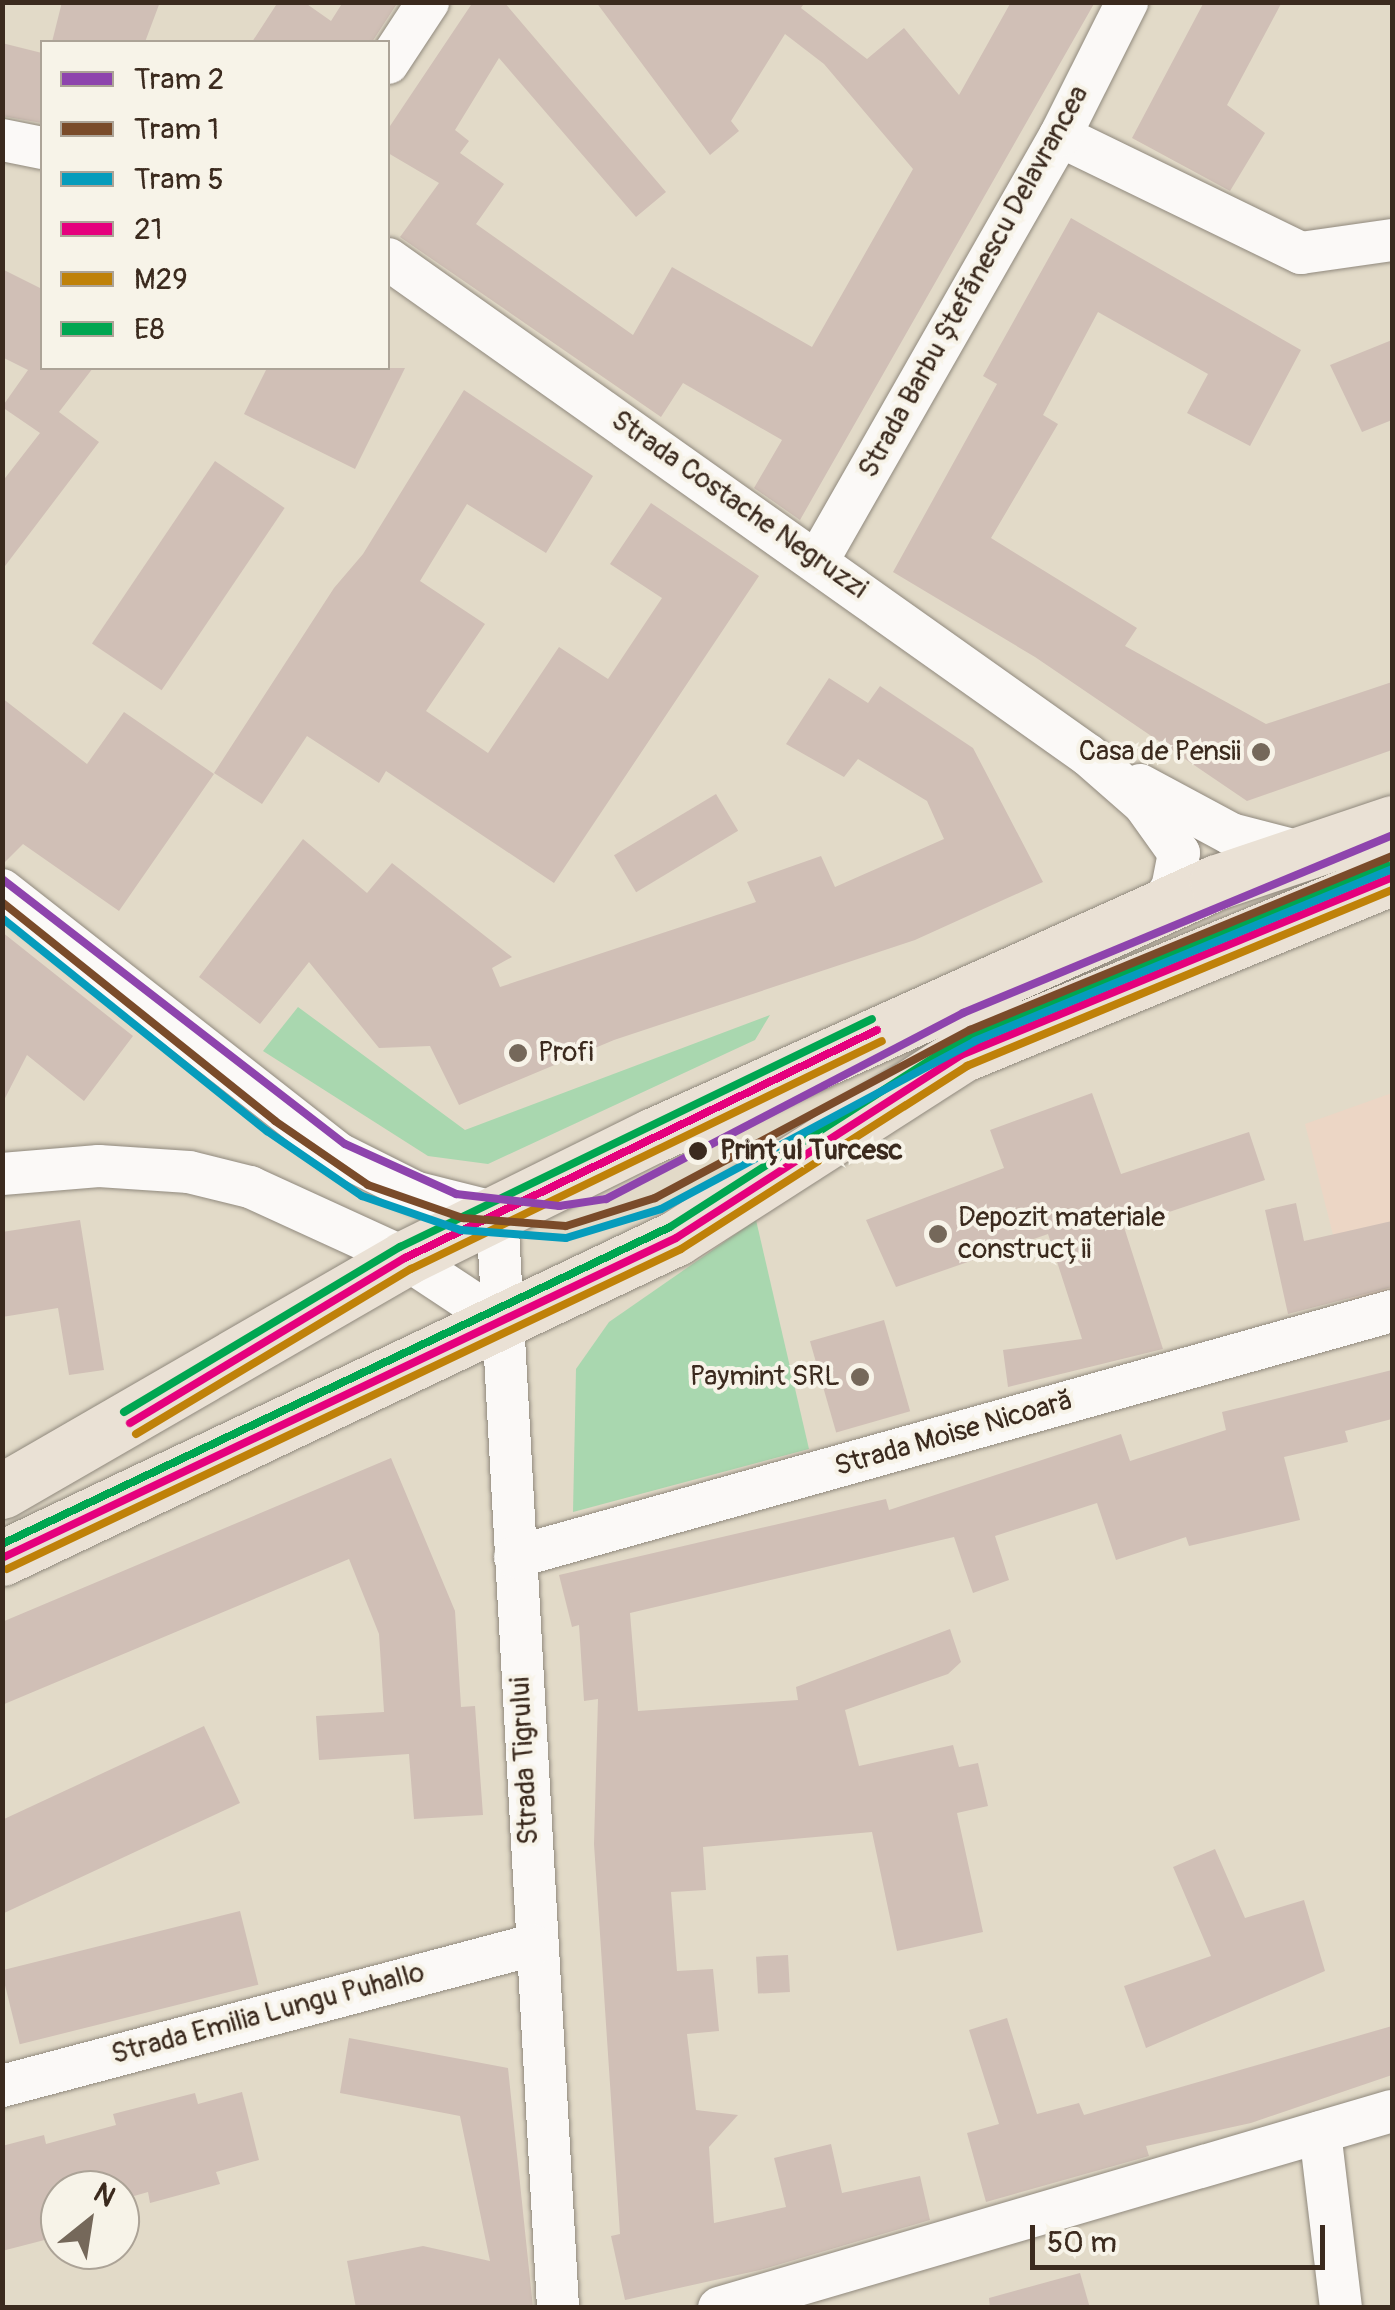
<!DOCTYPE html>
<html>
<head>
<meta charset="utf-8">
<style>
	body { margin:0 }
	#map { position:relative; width:1395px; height:2310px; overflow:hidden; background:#e2dac8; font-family:Pangolin,sans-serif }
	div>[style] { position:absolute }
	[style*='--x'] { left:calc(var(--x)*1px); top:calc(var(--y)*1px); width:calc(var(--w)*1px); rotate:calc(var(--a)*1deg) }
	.built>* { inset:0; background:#ecd6c5 }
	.green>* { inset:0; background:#a9d7af }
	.building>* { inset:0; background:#d0bfb6; transform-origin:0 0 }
	.roads { filter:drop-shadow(0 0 2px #90897d) drop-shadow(0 0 2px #90897d) }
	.street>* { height:42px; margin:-21px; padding:0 21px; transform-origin:21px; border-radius:21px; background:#fbf9f7 }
	.primary>* { height:55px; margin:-27.5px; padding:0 27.5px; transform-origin:27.5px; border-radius:27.5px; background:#eae1d5 }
	.bus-1>* { height:8px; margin:-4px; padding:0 4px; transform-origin:4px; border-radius:4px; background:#e5007d }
	.bus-2>* { height:8px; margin:-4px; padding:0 4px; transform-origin:4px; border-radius:4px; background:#bf8109 }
	.bus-3>* { height:8px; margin:-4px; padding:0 4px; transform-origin:4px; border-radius:4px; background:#00a651 }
	.tram-1>* { height:8px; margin:-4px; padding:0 4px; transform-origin:4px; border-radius:4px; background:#8e44ad }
	.tram-2>* { height:8px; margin:-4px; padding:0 4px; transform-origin:4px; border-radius:4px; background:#7a4b2a }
	.tram-3>* { height:8px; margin:-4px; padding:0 4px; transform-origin:4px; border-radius:4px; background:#069cbc }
	.dots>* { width:28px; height:28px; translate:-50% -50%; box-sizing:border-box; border:5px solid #f7f3e8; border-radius:50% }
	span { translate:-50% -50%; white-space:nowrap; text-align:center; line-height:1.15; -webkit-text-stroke:8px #f7f3e8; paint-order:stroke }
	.street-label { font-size:28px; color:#3b2a1e }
	.poi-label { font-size:28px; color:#3b2a1e }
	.right { translate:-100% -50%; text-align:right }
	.left { translate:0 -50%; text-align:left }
	.stop-label { font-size:28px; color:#3b2a1e; font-weight:700 }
	.frame { position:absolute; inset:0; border:5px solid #3b2a1e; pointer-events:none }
	.legend { position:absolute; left:40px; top:40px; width:350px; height:330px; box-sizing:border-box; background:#f7f3e8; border:2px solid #aca397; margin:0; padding:12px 18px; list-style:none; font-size:30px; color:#3b2a1e }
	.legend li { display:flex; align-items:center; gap:20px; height:50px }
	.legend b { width:50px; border:2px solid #aca397 }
	.north { position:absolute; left:40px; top:2170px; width:100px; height:100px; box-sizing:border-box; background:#f7f3e8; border:2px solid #aca397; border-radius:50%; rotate:30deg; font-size:28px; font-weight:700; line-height:40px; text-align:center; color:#3b2a1e }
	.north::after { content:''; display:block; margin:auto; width:35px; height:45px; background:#75685a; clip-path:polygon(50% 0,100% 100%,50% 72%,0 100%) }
	.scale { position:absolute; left:1030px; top:2225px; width:295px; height:45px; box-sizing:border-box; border:5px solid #3b2a1e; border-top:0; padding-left:12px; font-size:30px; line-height:35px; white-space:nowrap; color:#3b2a1e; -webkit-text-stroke:8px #f7f3e8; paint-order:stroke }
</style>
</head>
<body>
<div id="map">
	<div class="built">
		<div style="clip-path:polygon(1392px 1093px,1392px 1294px,1352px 1310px,1305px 1124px)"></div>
	</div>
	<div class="green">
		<div style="clip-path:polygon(298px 1007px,465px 1130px,770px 1015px,755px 1040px,488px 1164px,428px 1156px,263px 1051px)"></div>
		<div style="clip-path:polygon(756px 1220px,809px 1449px,573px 1512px,576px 1369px,609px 1322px)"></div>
	</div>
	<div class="building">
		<div style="clip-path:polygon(62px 2px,160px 2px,145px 42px,52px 42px)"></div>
		<div style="clip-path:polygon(278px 2px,304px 2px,331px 21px,343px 2px,398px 2px,372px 42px,252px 42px)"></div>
		<div style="clip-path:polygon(473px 2px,504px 2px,666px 192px,636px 217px,499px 58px,455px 130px,469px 141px,460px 153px,504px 184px,476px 224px,633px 335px,672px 267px,812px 347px,913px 169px,824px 64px,785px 34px,731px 121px,739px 131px,710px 155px,596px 2px,805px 2px,801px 8px,867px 59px,904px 28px,959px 95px,1011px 2px,1095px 2px,800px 520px,754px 488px,782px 440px,683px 383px,661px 417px,400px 237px,439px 183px,388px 153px,388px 129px)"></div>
		<div style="clip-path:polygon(1204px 2px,1282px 2px,1227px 105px,1265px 133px,1230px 191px,1132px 138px)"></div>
		<div style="clip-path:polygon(2px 43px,42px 53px,42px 123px,2px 116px)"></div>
		<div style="clip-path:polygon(1071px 218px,1301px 350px,1250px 446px,1187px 413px,1208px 374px,1098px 312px,1043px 415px,1058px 424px,991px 538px,1137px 628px,1125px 646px,1266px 724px,1392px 682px,1392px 750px,1247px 801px,1035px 657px,893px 572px,997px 384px,983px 376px)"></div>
		<div style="clip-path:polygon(2px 269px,42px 289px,42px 368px,93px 368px,59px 412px,99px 442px,2px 570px,2px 482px,40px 433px,2px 407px,28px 370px,2px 357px)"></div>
		<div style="clip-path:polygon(1392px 340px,1392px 420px,1362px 432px,1330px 365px)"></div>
		<div style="clip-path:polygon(267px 368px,405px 368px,355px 469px,244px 414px)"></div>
		<div style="clip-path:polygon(464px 390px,593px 476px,546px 553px,467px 504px,420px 581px,485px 624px,426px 711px,488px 753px,559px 647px,608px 679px,662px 598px,610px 564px,651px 503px,759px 576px,554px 883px,386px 771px,379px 783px,307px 736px,262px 804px,214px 773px,334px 588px,363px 554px)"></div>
		<div style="left:215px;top:461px;width:84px;height:220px;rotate:34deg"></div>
		<div style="clip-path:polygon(829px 678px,868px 703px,880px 686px,973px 748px,1043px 882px,915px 940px,614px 1040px,459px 1105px,430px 1046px,379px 1048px,309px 962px,260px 1024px,199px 977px,303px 839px,367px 893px,392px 863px,512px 957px,492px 968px,500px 987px,756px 902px,747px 882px,821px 856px,835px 887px,944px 839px,927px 801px,858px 759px,844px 777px,786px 744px)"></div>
		<div style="clip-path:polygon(2px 698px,87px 764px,124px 712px,214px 774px,119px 911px,23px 844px,2px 865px)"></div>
		<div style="left:716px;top:794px;width:43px;height:119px;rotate:59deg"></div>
		<div style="clip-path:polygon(2px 932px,133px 1036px,84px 1101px,27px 1055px,2px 1104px)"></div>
		<div style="clip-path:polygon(1092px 1093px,1121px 1174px,1249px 1132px,1265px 1180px,1124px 1227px,1163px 1349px,1008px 1387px,1003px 1350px,1082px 1339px,1048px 1234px,896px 1287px,866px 1220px,1004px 1168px,990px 1130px)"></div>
		<div style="clip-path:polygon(1296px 1203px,1304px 1241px,1392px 1221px,1392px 1287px,1288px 1314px,1265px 1210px)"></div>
		<div style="clip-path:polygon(80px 1220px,104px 1370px,69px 1375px,58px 1308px,2px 1317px,2px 1232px)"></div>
		<div style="left:884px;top:1320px;width:95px;height:77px;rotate:74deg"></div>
		<div style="clip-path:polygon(1392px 1370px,1392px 1419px,1345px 1431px,1348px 1442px,1284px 1457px,1300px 1520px,1189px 1546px,1186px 1537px,1116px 1560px,1097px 1503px,995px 1536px,1009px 1580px,973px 1593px,954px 1537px,630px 1613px,638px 1711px,798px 1700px,796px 1687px,950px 1629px,961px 1662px,948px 1674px,845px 1710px,859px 1766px,953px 1745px,959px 1767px,978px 1763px,988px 1806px,957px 1813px,983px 1932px,897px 1951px,872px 1832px,703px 1847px,706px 1890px,671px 1892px,677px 1971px,713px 1969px,719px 2031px,687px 2034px,696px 2110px,738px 2115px,709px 2147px,714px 2223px,786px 2207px,774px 2158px,831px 2144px,842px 2193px,920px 2176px,930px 2220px,760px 2270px,625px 2300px,611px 2236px,620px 2234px,594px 1844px,598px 1699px,584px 1701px,579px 1625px,572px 1627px,559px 1575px,886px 1499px,889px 1510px,1121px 1434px,1130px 1461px,1226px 1430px,1222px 1412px)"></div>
		<div style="clip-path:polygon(391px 1458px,455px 1611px,461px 1707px,475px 1706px,483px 1815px,414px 1819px,409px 1754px,319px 1760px,316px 1716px,384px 1712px,379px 1634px,349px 1559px,2px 1705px,2px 1622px)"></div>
		<div style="clip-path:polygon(204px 1726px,240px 1803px,2px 1914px,2px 1820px)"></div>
		<div style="clip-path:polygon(1215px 1849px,1245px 1918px,1304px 1900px,1325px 1971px,1146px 2048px,1124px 1986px,1211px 1956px,1173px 1867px)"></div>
		<div style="left:240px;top:1911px;width:76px;height:246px;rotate:76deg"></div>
		<div style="left:788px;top:1955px;width:37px;height:32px;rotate:87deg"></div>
		<div style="clip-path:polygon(1007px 2018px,1037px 2114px,1079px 2103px,1084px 2115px,1392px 2026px,1392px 2075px,1251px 2123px,1146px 2146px,1149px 2156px,986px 2202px,967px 2133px,999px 2124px,969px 2030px)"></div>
		<div style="clip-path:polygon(349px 2038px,508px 2068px,533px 2308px,356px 2308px,347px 2261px,423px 2246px,490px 2261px,460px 2116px,340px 2093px)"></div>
		<div style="clip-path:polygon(242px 2092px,259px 2160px,216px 2172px,220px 2184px,150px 2203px,148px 2192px,120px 2200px,120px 2190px,60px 2190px,60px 2236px,2px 2251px,2px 2146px,44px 2135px,46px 2144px,116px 2125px,113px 2114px,195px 2093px,198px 2104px)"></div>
		<div style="clip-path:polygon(1080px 2273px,1090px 2308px,990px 2308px,989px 2298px)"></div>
	</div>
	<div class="roads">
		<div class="street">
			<div style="--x:388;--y:63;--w:73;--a:-56.7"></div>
			<div style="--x:1060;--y:136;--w:268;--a:25.9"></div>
			<div style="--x:1301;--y:253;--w:92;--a:-8.1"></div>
			<div style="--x:2;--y:140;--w:41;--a:11.3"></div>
			<div style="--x:388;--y:259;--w:858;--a:35.32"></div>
			<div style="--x:1088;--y:755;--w:74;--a:41.2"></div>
			<div style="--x:1144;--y:804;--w:60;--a:54.5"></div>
			<div style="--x:1179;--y:853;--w:36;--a:101"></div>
			<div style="--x:1172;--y:888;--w:22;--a:126"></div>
			<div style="--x:818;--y:560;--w:488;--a:-60.3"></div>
			<div style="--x:1060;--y:136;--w:150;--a:-63.4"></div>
			<div style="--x:1140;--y:785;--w:103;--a:28.3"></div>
			<div style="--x:1231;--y:834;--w:71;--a:14.6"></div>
			<div style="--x:2;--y:890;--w:428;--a:38.1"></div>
			<div style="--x:339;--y:1154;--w:87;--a:26.6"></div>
			<div style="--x:417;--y:1193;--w:82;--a:14"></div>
			<div style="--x:497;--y:1213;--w:1097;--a:86.81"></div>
			<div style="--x:2;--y:1174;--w:97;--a:-4.7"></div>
			<div style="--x:99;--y:1166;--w:90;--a:3.8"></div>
			<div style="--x:189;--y:1172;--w:63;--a:13.8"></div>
			<div style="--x:250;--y:1187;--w:170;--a:24.6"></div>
			<div style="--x:405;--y:1258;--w:120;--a:33.4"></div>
			<div style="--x:515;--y:1557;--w:911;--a:-15.67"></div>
			<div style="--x:2;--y:2086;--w:549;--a:-14.87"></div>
			<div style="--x:1320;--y:2132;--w:177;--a:83.2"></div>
			<div style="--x:719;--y:2308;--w:701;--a:-16.32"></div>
		</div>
		<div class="primary">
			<div style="--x:2;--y:1491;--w:466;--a:-30"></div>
			<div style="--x:405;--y:1258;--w:275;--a:-26.3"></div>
			<div style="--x:652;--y:1136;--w:619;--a:-24.21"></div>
			<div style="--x:1217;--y:882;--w:185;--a:-18.6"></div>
			<div style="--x:2;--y:1558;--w:746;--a:-25.4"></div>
			<div style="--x:676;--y:1238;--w:339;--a:-32.7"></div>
			<div style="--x:961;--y:1055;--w:466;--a:-22.4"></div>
		</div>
	</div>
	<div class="bus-1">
		<div style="--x:130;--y:1423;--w:321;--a:-31"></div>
		<div style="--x:405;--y:1258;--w:524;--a:-25.78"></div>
		<div style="--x:2;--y:1558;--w:746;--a:-25.4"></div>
		<div style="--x:676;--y:1238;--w:339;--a:-32.7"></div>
		<div style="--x:961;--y:1055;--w:466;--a:-22.4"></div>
	</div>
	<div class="bus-2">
		<div style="--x:136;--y:1434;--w:321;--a:-31"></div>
		<div style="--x:411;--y:1269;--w:523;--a:-25.83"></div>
		<div style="--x:7;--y:1569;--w:746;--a:-25.4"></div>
		<div style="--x:681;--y:1249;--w:340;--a:-32.6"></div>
		<div style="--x:967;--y:1066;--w:460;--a:-22.5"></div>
	</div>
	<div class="bus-3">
		<div style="--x:124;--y:1412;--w:322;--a:-30.9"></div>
		<div style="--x:400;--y:1247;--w:524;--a:-25.78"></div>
		<div style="--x:2;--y:1544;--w:739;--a:-25.39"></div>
		<div style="--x:670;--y:1227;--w:339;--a:-32.7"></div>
		<div style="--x:955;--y:1044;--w:468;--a:-22.5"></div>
	</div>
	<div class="tram-1">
		<div style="--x:2;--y:879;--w:433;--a:37.7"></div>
		<div style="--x:345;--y:1144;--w:122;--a:24.2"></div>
		<div style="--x:456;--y:1194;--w:104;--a:6.6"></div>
		<div style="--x:559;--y:1206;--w:48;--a:-8.5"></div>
		<div style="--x:606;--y:1199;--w:403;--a:-27.5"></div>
		<div style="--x:963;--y:1013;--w:464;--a:-22.5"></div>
	</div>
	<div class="tram-2">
		<div style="--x:2;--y:902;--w:350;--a:38.7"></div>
		<div style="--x:275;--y:1121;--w:113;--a:34.5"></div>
		<div style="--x:368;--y:1185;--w:101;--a:19.2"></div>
		<div style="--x:463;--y:1218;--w:103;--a:4.4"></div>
		<div style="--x:566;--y:1226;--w:93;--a:-17.5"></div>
		<div style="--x:655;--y:1198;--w:357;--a:-28.1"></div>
		<div style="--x:970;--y:1030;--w:456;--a:-22.4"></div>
	</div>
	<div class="tram-3">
		<div style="--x:2;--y:918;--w:340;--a:38.8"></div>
		<div style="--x:267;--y:1131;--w:115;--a:34.4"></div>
		<div style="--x:362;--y:1196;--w:105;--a:19"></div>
		<div style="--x:461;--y:1230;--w:105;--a:4.4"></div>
		<div style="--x:566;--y:1238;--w:99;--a:-17"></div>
		<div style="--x:661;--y:1209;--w:356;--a:-28.1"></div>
		<div style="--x:975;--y:1041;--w:451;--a:-22.4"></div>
	</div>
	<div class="dots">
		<div style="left:1261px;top:752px;background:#75685a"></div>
		<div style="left:518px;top:1053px;background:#75685a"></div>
		<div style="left:698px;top:1151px;background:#3b2a1e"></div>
		<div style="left:938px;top:1234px;background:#75685a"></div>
		<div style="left:860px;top:1377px;background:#75685a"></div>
	</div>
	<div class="street-label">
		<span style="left:974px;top:282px;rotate:-61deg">Strada Barbu Ștefănescu Delavrancea</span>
		<span style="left:739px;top:505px;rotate:35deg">Strada Costache Negruzzi</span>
		<span style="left:954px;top:1434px;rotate:-16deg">Strada Moise Nicoară</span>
		<span style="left:525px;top:1761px;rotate:-93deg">Strada Tigrului</span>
		<span style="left:268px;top:2014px;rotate:-15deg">Strada Emilia Lungu Puhallo</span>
	</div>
	<div class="poi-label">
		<span class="right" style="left:1241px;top:752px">Casa de Pensii</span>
		<span class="left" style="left:538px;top:1053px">Profi</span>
		<span class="left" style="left:958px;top:1234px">Depozit materiale<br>construcții</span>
		<span class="right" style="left:840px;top:1377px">Paymint SRL</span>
	</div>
	<div class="stop-label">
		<span class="left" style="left:720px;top:1151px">Prințul Turcesc</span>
	</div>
	<div class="frame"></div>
	<ul class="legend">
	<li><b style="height:12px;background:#8e44ad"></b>Tram 2</li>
	<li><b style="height:12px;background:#7a4b2a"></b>Tram 1</li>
	<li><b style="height:12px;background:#069cbc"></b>Tram 5</li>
	<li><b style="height:12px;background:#e5007d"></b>21</li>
	<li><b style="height:12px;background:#bf8109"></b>M29</li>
	<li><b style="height:12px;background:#00a651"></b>E8</li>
	</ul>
	<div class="north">N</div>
	<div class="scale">50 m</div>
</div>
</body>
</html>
